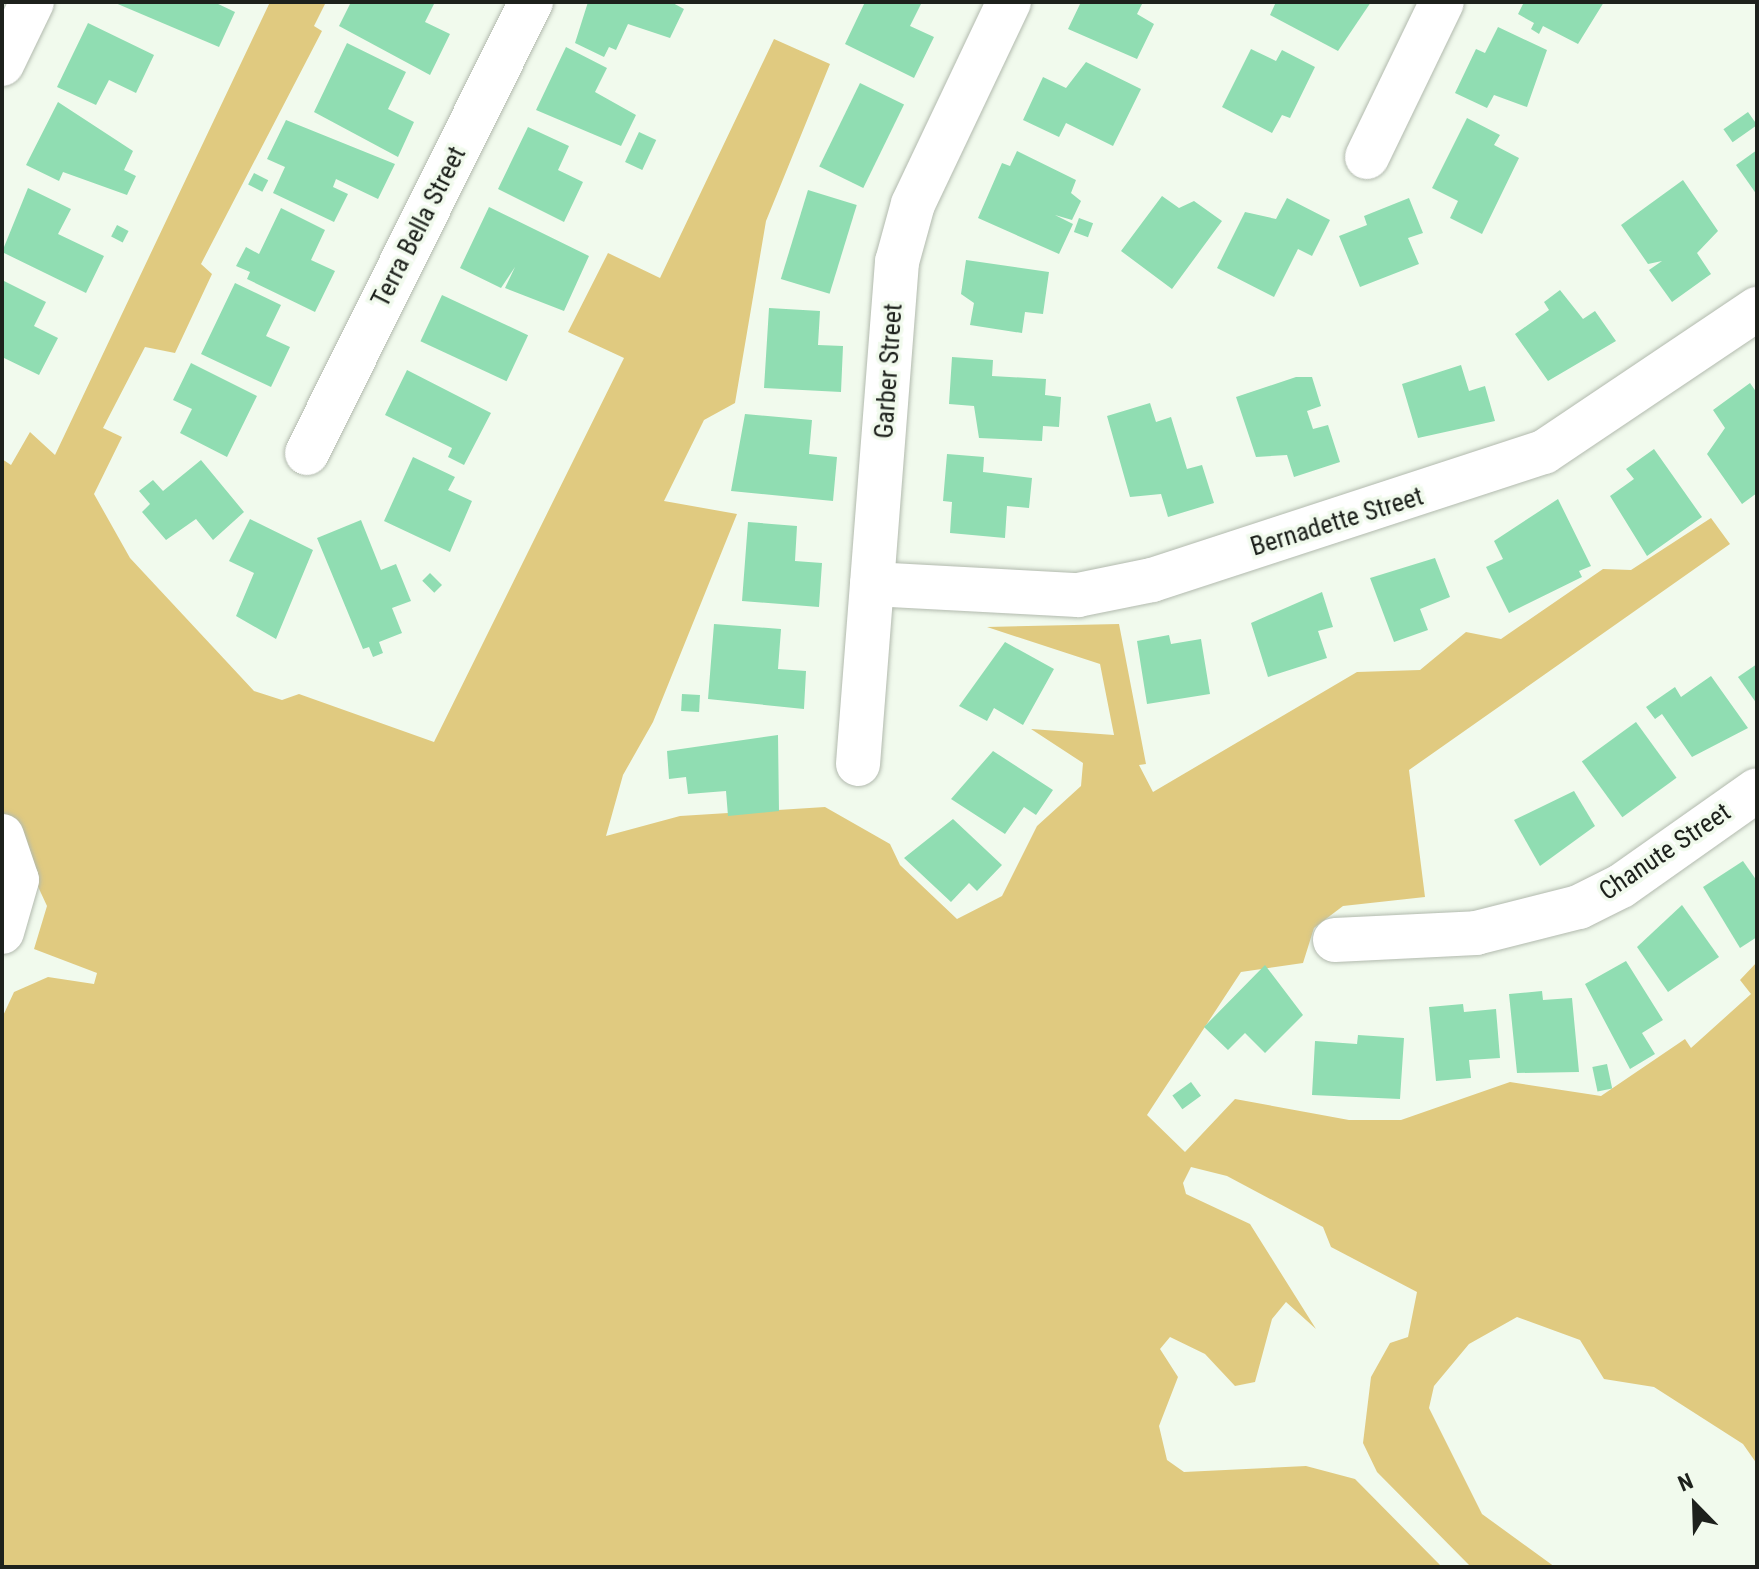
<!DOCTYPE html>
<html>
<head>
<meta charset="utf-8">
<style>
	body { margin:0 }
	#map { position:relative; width:1759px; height:1569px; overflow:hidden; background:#f1faed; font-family:"Roboto Condensed",sans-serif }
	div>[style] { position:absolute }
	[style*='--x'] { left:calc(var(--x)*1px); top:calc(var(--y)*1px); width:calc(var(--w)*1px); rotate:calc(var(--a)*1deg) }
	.green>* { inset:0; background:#e0ca80 }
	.building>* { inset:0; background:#90ddb2; transform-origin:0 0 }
	.roads { filter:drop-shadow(0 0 2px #b2baae) drop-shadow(0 0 2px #b2baae) }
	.minor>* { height:44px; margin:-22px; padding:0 22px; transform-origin:22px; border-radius:22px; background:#fff }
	span { translate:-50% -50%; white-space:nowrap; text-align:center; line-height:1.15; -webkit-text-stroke:7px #f1faed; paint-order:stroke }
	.street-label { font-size:26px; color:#1d211c }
	.frame { position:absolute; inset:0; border:4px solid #1d211c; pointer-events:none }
	.north { position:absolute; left:1655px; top:1465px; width:80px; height:80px; -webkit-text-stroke:6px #f1faed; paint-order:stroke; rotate:337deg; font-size:22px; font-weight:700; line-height:32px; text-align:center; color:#1d211c }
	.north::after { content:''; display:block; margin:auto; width:28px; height:36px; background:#1d211c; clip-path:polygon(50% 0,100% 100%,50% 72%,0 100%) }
</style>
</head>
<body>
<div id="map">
	<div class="green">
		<div style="clip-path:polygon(270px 2px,326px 2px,314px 26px,322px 31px,201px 264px,212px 274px,175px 353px,145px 347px,103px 428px,122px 437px,94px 494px,130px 558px,254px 691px,282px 700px,299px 694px,434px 742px,624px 358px,568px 332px,608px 253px,660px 278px,774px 39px,830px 64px,766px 221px,735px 403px,704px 420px,664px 501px,737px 514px,653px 722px,623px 775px,606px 836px,680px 816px,825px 807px,890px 844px,900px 865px,957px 919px,1002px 896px,1037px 826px,1081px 786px,1083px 763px,1031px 729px,1114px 735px,1100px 664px,987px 627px,1119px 624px,1146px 764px,1139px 765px,1153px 792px,1357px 672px,1420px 670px,1466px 632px,1501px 639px,1603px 569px,1631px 570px,1711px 518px,1730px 544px,1409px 770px,1425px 897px,1343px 906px,1314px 928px,1303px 963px,1241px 972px,1147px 1115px,1185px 1152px,1235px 1099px,1349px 1120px,1401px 1120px,1510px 1082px,1601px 1096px,1685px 1039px,1691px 1048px,1751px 994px,1740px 980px,1757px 962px,1757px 1464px,1743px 1444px,1654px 1387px,1604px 1379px,1580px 1340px,1517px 1317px,1469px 1344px,1434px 1386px,1429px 1408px,1482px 1514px,1555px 1567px,1471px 1567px,1377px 1472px,1363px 1443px,1371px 1377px,1390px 1343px,1408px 1337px,1417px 1292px,1331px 1247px,1323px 1227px,1227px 1176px,1191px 1167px,1183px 1183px,1186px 1194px,1250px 1224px,1316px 1329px,1286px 1302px,1272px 1319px,1255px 1382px,1235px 1386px,1205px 1354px,1170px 1337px,1160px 1349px,1178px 1377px,1159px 1426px,1167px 1460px,1184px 1472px,1306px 1466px,1355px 1479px,1442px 1567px,2px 1567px,2px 1018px,14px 992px,48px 977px,94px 984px,97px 973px,34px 949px,47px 906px,2px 809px,2px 459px,11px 465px,30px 432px,55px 455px)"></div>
	</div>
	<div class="building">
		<div style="clip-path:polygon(113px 2px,214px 2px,235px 12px,219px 47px)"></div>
		<div style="clip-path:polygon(351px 2px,435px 2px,425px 22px,450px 34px,430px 75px,339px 26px)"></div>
		<div style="clip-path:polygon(588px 2px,671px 2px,684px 9px,670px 38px,628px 24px,616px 50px,609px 47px,604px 57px,575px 43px)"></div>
		<div style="clip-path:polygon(865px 2px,922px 2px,910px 26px,934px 37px,914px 78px,845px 44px)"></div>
		<div style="clip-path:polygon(1081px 2px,1143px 2px,1137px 14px,1154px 24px,1137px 59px,1068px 29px)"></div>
		<div style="clip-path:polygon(1276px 2px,1371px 2px,1338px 51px,1270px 15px)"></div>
		<div style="clip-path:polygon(1524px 2px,1604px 2px,1578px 44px,1543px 26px,1539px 34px,1531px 29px,1534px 23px,1518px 14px)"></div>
		<div style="clip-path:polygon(88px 23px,154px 55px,136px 93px,109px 80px,96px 105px,57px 87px)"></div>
		<div style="clip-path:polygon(1498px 27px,1547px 50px,1527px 107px,1494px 95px,1487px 108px,1455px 93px,1476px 49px,1485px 53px)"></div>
		<div style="clip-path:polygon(347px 43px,406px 72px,388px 109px,414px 122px,398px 157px,314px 112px)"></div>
		<div style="clip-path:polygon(566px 47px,607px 68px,595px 92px,636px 115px,621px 146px,536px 110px)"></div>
		<div style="clip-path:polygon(1251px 49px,1276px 61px,1282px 50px,1315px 67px,1290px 118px,1282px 115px,1272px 133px,1222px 107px)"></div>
		<div style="clip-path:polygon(1086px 62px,1141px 89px,1113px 146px,1066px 123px,1059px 137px,1023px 120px,1043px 77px,1066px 88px)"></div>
		<div style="left:860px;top:83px;width:49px;height:93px;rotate:26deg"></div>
		<div style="clip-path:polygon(58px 102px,133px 151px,124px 170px,136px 176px,127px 195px,63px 172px,59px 181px,26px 165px)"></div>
		<div style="left:1748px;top:112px;width:16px;height:30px;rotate:55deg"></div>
		<div style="clip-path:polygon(1467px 118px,1500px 135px,1494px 145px,1519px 158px,1482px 234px,1450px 218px,1458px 201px,1432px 188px)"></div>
		<div style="clip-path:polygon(286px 120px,395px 164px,378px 199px,336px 179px,333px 187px,348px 194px,334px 222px,273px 193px,285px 167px,267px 159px)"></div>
		<div style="clip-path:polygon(528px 127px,569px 146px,558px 170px,583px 182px,564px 222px,498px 189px)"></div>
		<div style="left:639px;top:132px;width:19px;height:33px;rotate:25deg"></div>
		<div style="clip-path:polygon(1757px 150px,1757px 195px,1736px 165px)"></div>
		<div style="clip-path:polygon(1017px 151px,1076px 180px,1071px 193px,1081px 201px,1072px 220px,1055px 215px,1073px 224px,1059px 254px,978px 218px,1002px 163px,1010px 166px)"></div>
		<div style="left:254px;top:173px;width:16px;height:13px;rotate:27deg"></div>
		<div style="clip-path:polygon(1683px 180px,1718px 231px,1697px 253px,1711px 274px,1672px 302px,1649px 270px,1662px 261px,1648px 264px,1621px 225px)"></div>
		<div style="clip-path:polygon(28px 188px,71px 209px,58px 234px,104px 256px,86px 293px,2px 252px)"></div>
		<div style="left:808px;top:190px;width:51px;height:93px;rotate:17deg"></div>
		<div style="clip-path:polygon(1162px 196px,1179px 208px,1194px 201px,1222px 221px,1172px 289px,1121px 251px)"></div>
		<div style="clip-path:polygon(1287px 198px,1330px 220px,1312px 256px,1298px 249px,1274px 297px,1217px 268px,1245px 212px,1276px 219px)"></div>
		<div style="clip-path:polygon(1409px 198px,1423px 233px,1408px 238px,1419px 264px,1360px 287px,1339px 236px,1367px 225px,1364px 216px)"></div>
		<div style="clip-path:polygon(489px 207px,589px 256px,564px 311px,505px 288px,515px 267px,501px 288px,460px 268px)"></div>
		<div style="clip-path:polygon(281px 208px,325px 230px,311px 260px,335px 271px,315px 312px,247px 279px,250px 272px,236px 266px,246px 247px,259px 254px)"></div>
		<div style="left:1079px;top:218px;width:15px;height:15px;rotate:20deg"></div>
		<div style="left:117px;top:225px;width:13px;height:13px;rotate:27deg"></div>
		<div style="clip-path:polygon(966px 260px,1049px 272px,1043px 314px,1025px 312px,1022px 333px,970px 325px,974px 303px,961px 294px)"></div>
		<div style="clip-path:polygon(4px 281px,46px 302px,34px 326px,58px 338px,39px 375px,2px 357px)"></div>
		<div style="clip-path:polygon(235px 283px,281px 305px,266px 336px,290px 347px,271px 387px,201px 354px)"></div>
		<div style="clip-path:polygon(1560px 290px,1583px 319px,1595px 311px,1616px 341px,1548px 381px,1515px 334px,1549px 310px,1544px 302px)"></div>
		<div style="left:442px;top:295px;width:95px;height:51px;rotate:25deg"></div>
		<div style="clip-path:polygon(769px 308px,820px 311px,818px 345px,843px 346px,841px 392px,764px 388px)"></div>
		<div style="clip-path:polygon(952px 357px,993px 360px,992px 376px,1046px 379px,1045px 395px,1061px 397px,1059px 427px,1043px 426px,1042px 441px,979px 438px,974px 406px,949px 404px)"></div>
		<div style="clip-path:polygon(191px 363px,257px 396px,227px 457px,180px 433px,192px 409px,173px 400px)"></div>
		<div style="clip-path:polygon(1461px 365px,1469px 391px,1485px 386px,1495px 421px,1418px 438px,1402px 384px)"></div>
		<div style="clip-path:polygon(407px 370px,491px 413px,464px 465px,448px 457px,452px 448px,385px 415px)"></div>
		<div style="clip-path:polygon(1296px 377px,1312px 377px,1321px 406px,1307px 411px,1313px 429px,1328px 425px,1340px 462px,1294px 477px,1287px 455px,1256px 457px,1236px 397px)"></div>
		<div style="clip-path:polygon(1750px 383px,1757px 393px,1757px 493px,1742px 504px,1707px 454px,1725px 428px,1713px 410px)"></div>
		<div style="clip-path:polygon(1150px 403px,1156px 422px,1171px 417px,1187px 469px,1202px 465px,1214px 503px,1168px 517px,1161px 494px,1130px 497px,1107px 416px)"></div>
		<div style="clip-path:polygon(745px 414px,812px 420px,809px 454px,837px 457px,833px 501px,731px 491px)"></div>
		<div style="clip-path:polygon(1654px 449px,1702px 517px,1647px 556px,1610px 496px,1634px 479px,1626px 469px)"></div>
		<div style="clip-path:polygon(947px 454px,984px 457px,983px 472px,1032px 478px,1029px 508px,1007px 506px,1005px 538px,950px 533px,952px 502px,943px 501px)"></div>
		<div style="clip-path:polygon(413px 457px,455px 477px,448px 490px,472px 501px,450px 552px,384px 521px)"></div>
		<div style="clip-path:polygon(201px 460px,244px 512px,213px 540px,196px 519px,166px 540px,142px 512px,150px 504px,139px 491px,153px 480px,163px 491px)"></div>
		<div style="clip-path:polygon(1558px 499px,1591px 566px,1579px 571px,1582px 577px,1509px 613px,1486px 567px,1503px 559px,1494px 541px)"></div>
		<div style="clip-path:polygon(250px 519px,313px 550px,276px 639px,236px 616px,254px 573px,229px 561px)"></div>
		<div style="clip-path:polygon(361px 520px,381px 570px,396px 564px,411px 601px,392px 608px,402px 633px,379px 642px,383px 653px,373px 657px,369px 647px,363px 649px,317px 538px)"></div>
		<div style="clip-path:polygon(748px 522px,797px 526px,795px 561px,822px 563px,819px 607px,742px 601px)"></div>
		<div style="clip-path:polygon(1435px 558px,1450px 597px,1420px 609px,1428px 630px,1394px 642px,1370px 578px)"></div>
		<div style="left:430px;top:573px;width:17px;height:11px;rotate:45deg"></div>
		<div style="clip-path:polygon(1322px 592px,1333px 627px,1318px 631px,1327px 658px,1268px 677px,1251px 623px)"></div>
		<div style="clip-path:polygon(714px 624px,781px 629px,778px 669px,806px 671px,804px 709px,708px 699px)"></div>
		<div style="clip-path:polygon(1169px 635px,1171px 644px,1201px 639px,1210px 694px,1147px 704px,1137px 641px)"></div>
		<div style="clip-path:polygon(1005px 642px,1054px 669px,1023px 725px,994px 708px,987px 721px,959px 706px)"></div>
		<div style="clip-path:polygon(1757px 664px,1757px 704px,1738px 677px)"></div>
		<div style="clip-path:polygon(1711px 676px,1748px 728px,1692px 757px,1662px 714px,1655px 719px,1646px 707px,1675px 687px,1681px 697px)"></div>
		<div style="left:682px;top:694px;width:18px;height:17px;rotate:3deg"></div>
		<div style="left:1636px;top:722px;width:69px;height:67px;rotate:54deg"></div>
		<div style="clip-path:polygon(778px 735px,779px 811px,728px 816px,726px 791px,688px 794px,686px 777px,669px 779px,667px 751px)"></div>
		<div style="clip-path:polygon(993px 751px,1053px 790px,1036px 815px,1024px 807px,1005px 834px,951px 799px)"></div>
		<div style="clip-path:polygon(1574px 791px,1595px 826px,1540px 866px,1514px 820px)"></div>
		<div style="clip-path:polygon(953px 819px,1002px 865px,977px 891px,969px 883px,951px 902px,904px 858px)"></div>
		<div style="clip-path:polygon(1743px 861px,1757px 881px,1757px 937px,1740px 948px,1703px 887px)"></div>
		<div style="clip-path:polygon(1682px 905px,1719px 957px,1668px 992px,1637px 947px)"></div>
		<div style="clip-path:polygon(1626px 961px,1663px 1020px,1642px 1033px,1655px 1054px,1630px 1069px,1585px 984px)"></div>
		<div style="clip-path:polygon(1265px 965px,1303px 1015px,1265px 1053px,1245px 1033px,1228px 1050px,1204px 1027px)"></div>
		<div style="clip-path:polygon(1542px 991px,1543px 1000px,1572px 998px,1579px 1072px,1517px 1073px,1509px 994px)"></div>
		<div style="clip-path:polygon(1463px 1004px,1464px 1012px,1496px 1009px,1500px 1058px,1469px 1060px,1471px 1078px,1436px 1081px,1429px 1007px)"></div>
		<div style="clip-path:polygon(1358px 1035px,1404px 1038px,1400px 1099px,1312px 1095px,1315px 1041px,1357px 1044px)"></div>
		<div style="left:1607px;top:1064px;width:25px;height:15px;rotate:78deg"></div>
		<div style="left:1191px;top:1082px;width:17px;height:23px;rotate:54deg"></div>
	</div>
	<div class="roads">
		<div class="minor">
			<div style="--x:2;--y:64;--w:69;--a:-64.2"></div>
			<div style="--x:1367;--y:157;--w:172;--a:-64.2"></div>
			<div style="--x:307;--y:453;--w:504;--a:-63.59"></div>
			<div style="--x:872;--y:584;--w:206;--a:3.1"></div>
			<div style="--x:1078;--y:595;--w:76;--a:-11.5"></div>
			<div style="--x:1152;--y:580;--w:412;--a:-18.1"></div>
			<div style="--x:1544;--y:452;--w:257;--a:-33.9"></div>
			<div style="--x:858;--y:764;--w:504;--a:-85.56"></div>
			<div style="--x:897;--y:262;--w:60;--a:-74.6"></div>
			<div style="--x:913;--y:204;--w:224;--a:-64.6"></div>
			<div style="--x:2;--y:836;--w:46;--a:71.2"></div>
			<div style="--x:17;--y:880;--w:54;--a:106.1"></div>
			<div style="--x:1335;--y:940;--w:141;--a:-2.8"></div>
			<div style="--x:1476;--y:933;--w:106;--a:-14.2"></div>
			<div style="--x:1579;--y:907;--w:47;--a:-26.6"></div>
			<div style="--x:1621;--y:886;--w:166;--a:-35.2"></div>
		</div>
	</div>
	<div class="street-label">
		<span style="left:419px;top:227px;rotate:-63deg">Terra Bella Street</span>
		<span style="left:889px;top:371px;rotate:-86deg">Garber Street</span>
		<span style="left:1337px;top:522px;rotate:-17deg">Bernadette Street</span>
		<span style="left:1665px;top:852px;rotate:-34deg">Chanute Street</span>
	</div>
	<div class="frame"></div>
	<div class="north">N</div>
</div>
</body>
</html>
